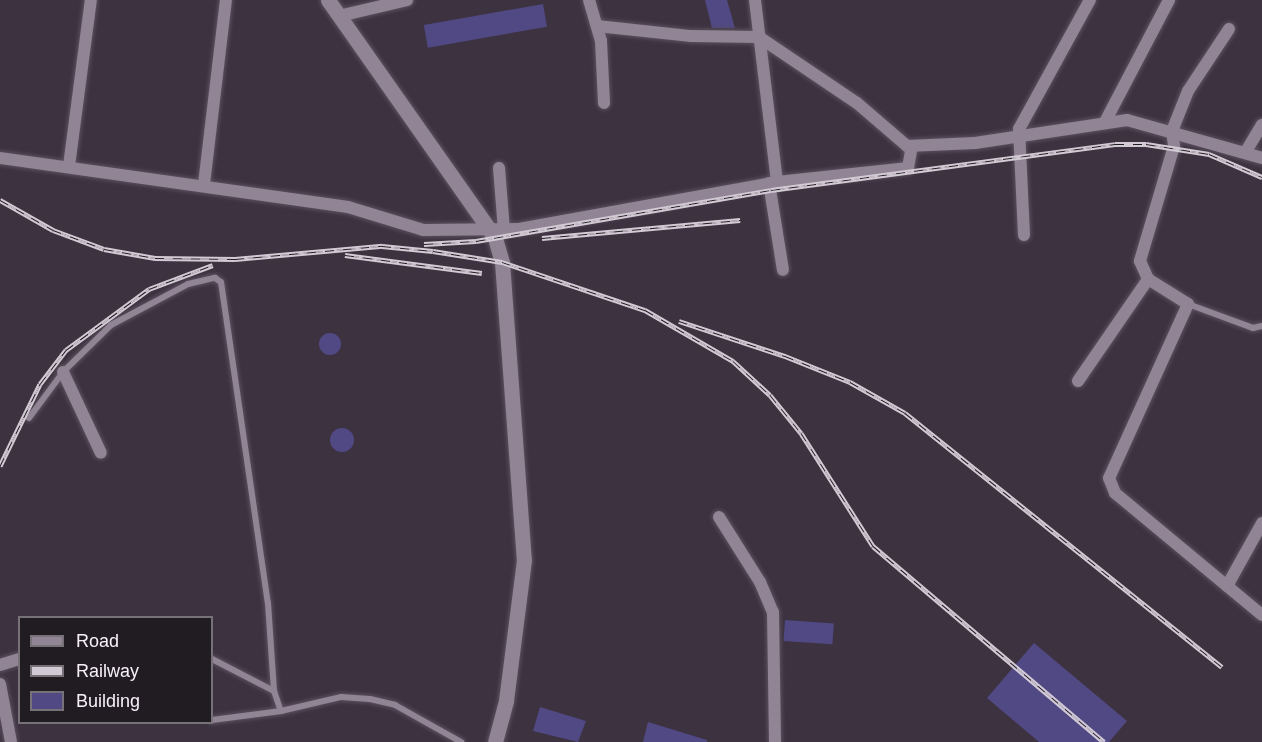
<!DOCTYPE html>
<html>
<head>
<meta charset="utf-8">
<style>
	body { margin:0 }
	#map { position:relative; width:1262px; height:742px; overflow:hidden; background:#3d3240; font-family:Helvetica,sans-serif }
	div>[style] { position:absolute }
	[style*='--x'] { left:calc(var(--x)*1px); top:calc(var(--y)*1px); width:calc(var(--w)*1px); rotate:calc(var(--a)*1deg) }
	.building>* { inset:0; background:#514984; transform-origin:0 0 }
	.round { border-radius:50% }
	.roads { filter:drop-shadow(0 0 2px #5b515e) drop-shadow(0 0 2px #5b515e) }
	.service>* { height:6px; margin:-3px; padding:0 3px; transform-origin:3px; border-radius:3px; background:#918495 }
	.minor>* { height:12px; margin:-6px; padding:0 6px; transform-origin:6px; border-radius:6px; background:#918495 }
	.tertiary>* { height:15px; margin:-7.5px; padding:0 7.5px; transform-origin:7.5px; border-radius:7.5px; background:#918495 }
	.rail>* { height:5px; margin-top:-2.5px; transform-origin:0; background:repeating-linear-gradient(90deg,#211c22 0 9px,#d2cad4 0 18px); box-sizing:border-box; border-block:2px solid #d2cad4 }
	span { translate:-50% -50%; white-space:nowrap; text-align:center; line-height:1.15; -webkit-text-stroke:6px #211c22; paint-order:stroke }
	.legend { position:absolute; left:18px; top:616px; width:195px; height:108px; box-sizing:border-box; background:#211c22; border:2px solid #777178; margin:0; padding:8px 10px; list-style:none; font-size:18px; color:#f7f0f9 }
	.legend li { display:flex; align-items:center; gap:12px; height:30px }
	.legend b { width:30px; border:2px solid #777178 }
</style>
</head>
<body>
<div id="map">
	<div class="building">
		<div style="clip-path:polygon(705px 0,727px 0,735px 28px,712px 28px)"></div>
		<div style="left:543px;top:4px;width:23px;height:121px;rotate:80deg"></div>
		<div class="round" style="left:319px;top:333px;width:22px;height:22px"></div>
		<div class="round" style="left:330px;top:428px;width:24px;height:24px"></div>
		<div style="left:785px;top:620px;width:49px;height:21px;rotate:4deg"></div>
		<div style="clip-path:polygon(1034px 643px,1127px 721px,1109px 742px,1039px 742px,987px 698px)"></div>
		<div style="clip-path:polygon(540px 707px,586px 721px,578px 742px,533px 731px)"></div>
		<div style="clip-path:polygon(648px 722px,707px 740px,707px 742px,643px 742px)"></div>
	</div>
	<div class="roads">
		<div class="service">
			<div style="--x:1188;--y:304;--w:69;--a:20.3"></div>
			<div style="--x:1253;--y:328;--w:9;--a:-13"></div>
			<div style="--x:29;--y:418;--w:57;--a:-53.5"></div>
			<div style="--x:63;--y:372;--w:67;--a:-44.4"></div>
			<div style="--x:111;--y:325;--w:87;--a:-28"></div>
			<div style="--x:188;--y:284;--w:28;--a:-13"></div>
			<div style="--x:215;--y:278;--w:7;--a:34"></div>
			<div style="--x:221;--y:282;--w:324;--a:81.7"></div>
			<div style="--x:268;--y:603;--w:88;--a:86.1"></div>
			<div style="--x:212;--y:659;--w:70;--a:27.3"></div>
			<div style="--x:274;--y:691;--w:21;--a:71"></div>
			<div style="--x:281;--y:711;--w:62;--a:-13.1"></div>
			<div style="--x:341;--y:697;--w:29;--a:4"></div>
			<div style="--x:370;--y:699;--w:26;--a:13"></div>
			<div style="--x:395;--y:705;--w:76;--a:29.3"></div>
			<div style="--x:212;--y:720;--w:70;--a:-7.4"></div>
		</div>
		<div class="minor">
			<div style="--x:589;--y:0;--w:43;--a:73.7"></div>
			<div style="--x:601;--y:41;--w:62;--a:87.2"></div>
			<div style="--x:339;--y:16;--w:70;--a:-13.2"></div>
			<div style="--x:597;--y:26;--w:95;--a:6.1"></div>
			<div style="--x:691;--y:36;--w:68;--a:0.8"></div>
			<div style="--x:759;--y:37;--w:118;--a:34"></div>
			<div style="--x:857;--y:103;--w:66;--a:40.7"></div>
			<div style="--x:907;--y:146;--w:68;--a:-2.5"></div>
			<div style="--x:975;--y:143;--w:154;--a:-8.6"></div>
			<div style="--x:1127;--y:120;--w:140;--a:15.7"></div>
			<div style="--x:1229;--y:29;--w:74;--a:123.5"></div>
			<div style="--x:1188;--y:91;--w:43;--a:111.8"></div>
			<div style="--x:1172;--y:131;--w:15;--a:82"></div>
			<div style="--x:1174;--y:146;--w:120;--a:106.5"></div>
			<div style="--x:1140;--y:261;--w:20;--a:66"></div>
			<div style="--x:1148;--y:279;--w:47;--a:32"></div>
			<div style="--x:1188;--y:304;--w:191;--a:114.4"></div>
			<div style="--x:1109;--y:478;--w:16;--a:68"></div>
			<div style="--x:1115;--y:493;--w:191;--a:39.7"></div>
			<div style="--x:1106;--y:120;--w:136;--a:-62.3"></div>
			<div style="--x:1245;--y:153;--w:33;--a:-59"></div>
			<div style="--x:0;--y:158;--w:351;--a:8"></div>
			<div style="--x:348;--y:207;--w:78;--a:17"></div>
			<div style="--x:423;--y:230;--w:96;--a:-0.6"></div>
			<div style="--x:519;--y:229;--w:262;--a:-10.3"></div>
			<div style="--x:777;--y:182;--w:183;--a:-96.9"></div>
			<div style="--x:69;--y:166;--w:167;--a:-82.5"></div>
			<div style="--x:499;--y:168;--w:62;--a:85.4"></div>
			<div style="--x:777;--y:182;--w:132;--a:-6.1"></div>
			<div style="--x:908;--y:168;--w:22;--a:-80"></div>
			<div style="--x:769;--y:183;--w:88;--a:80.9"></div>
			<div style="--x:204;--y:184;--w:185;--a:-83.2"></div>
			<div style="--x:1024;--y:235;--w:106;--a:-92.7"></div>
			<div style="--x:1019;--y:129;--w:147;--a:-61.2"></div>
			<div style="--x:63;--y:372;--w:89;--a:64.9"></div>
			<div style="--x:1078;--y:381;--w:124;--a:-55.5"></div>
			<div style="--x:719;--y:517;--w:77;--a:57.8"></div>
			<div style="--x:760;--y:582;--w:33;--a:67"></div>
			<div style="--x:773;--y:612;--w:130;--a:89.1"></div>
			<div style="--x:1227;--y:586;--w:72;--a:-60.9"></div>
			<div style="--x:0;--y:665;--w:21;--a:-17"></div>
			<div style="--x:0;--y:684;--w:59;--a:79.3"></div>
		</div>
		<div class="tertiary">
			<div style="--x:328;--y:0;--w:291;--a:54.9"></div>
			<div style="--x:495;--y:238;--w:25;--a:74"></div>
			<div style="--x:502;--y:262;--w:299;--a:85.8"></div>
			<div style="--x:524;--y:560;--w:142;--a:97.3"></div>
			<div style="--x:506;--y:701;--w:42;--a:105"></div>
		</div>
	</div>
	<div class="rail">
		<div style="--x:0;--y:200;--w:61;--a:29.5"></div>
		<div style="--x:53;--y:230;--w:54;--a:20.4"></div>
		<div style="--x:104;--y:249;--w:52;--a:10"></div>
		<div style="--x:155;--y:258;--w:80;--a:0.7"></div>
		<div style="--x:235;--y:259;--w:148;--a:-5.1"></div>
		<div style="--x:382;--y:246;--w:51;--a:5.6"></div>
		<div style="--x:433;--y:251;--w:70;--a:9.1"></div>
		<div style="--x:502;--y:262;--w:151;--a:18.6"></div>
		<div style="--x:645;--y:310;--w:102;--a:30.1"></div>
		<div style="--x:733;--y:361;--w:50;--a:42.6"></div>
		<div style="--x:770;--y:395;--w:49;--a:50.8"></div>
		<div style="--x:801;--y:433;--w:134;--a:57.5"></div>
		<div style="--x:873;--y:546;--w:303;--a:40.3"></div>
		<div style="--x:542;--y:238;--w:199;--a:-5.2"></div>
		<div style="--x:424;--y:244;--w:52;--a:-3.3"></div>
		<div style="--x:476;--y:241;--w:299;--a:-9.8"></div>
		<div style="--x:771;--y:190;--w:347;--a:-7.6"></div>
		<div style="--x:1115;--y:144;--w:31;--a:0"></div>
		<div style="--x:1146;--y:144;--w:64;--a:9"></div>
		<div style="--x:1209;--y:154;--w:58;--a:23.5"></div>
		<div style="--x:345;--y:255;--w:138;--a:7.5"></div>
		<div style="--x:679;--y:321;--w:112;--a:18.3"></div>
		<div style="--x:785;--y:356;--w:70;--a:21.8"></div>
		<div style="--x:850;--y:382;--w:63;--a:29.4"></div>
		<div style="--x:905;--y:413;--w:406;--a:38.7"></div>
		<div style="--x:0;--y:466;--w:91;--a:-64"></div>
		<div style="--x:40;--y:384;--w:43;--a:-52.6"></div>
		<div style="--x:66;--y:350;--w:103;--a:-36.3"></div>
		<div style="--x:149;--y:289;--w:68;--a:-20.6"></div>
	</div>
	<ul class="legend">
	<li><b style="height:8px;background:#918495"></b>Road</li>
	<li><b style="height:8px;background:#d2cad4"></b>Railway</li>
	<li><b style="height:16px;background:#514984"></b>Building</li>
	</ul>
</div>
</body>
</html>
